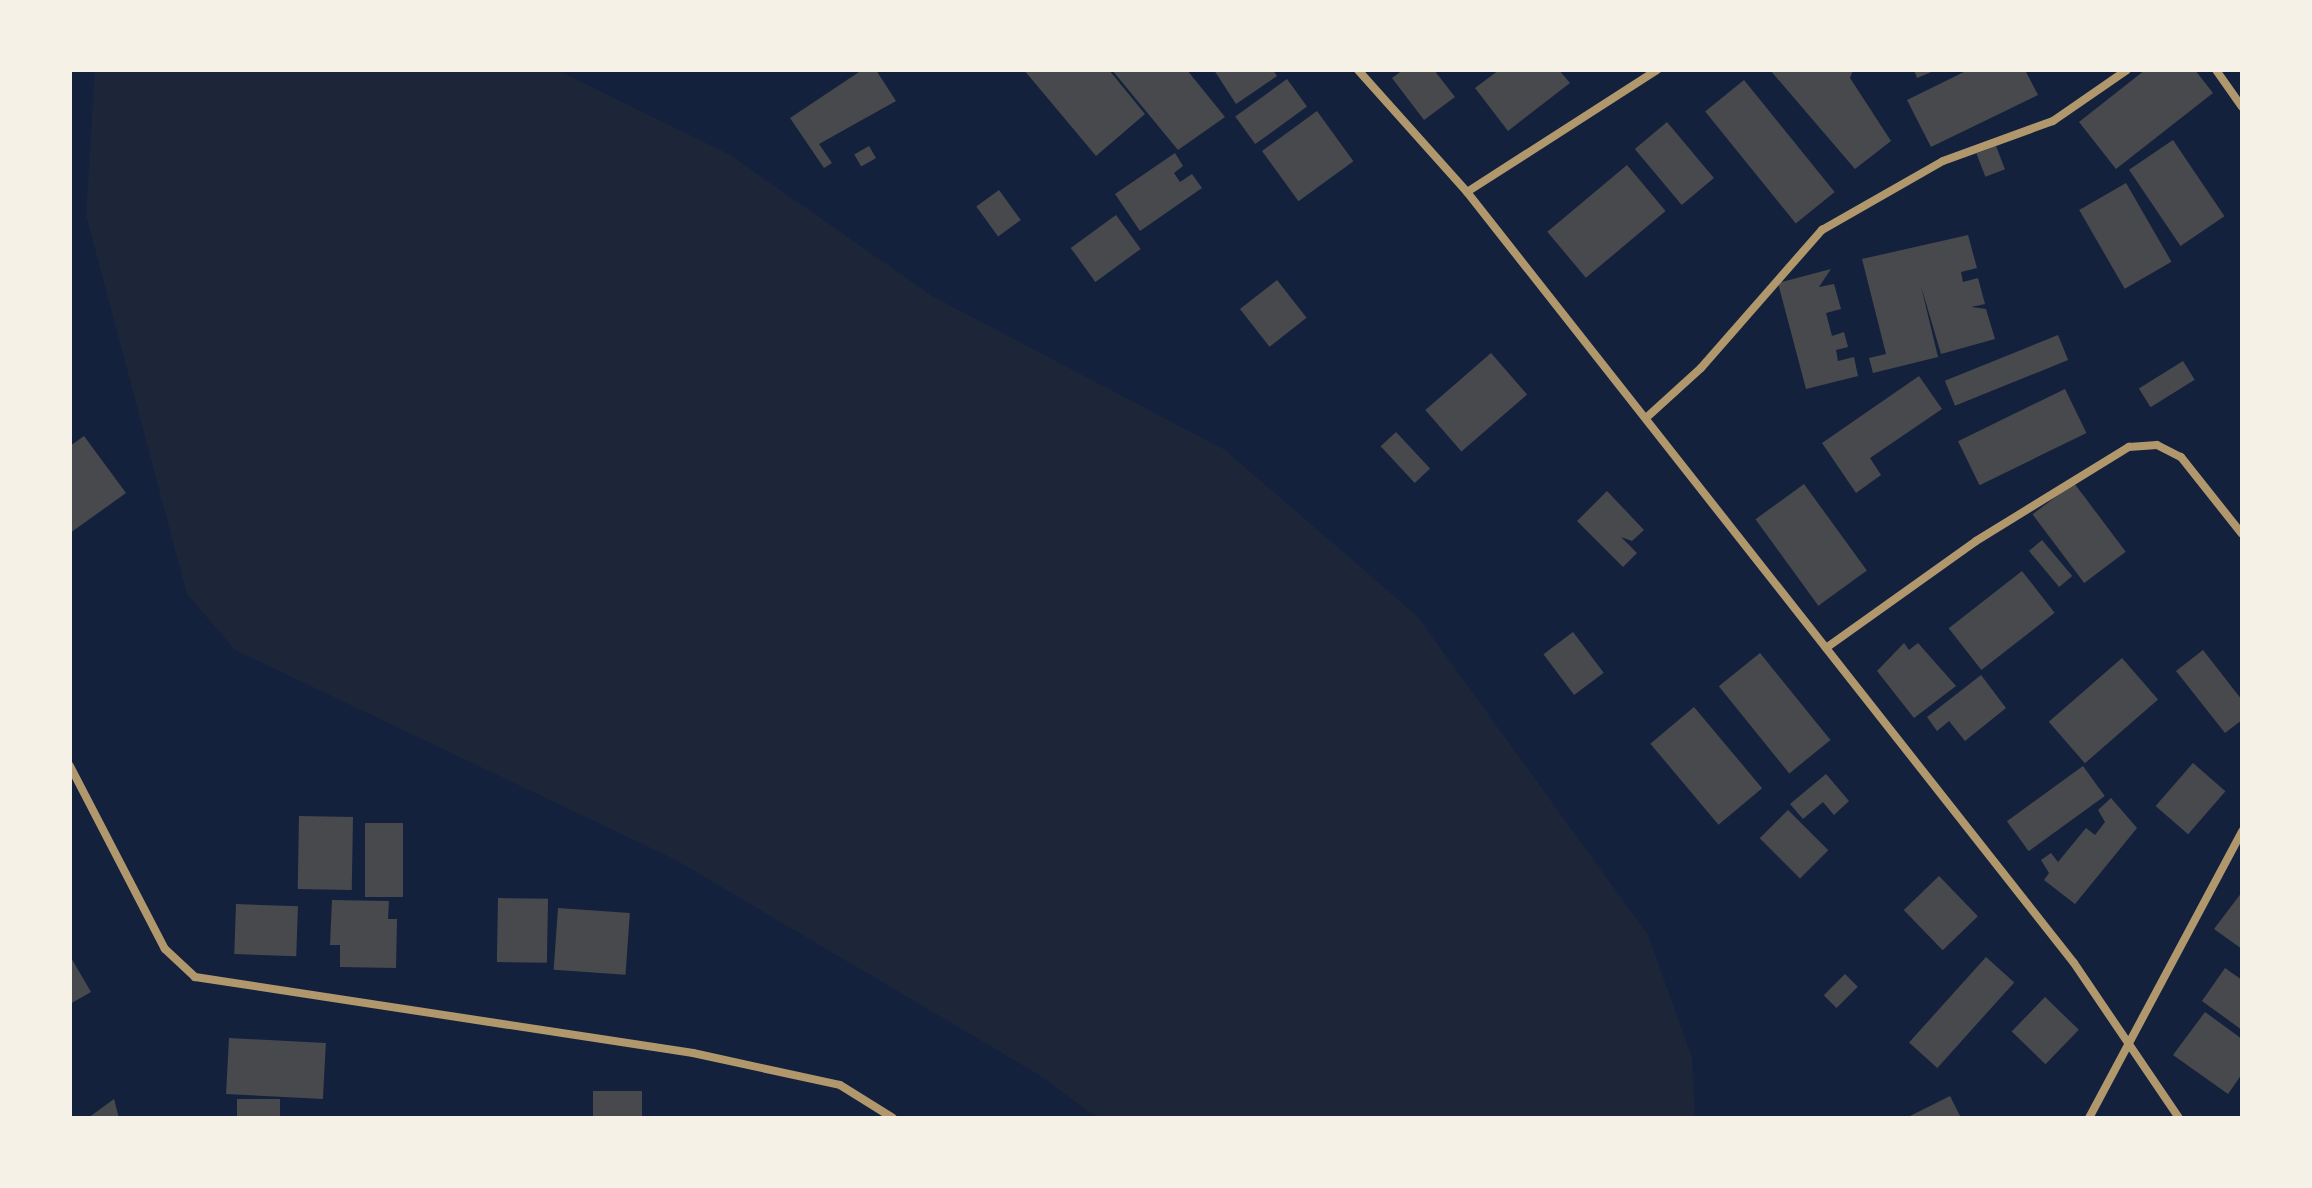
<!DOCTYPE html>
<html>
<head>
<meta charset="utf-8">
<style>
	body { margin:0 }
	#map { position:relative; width:2312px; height:1188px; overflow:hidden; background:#14213d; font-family:"Nunito Sans",sans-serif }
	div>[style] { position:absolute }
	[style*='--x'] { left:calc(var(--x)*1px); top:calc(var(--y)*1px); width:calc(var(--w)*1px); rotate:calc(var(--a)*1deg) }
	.green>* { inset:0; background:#1d2539 }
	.building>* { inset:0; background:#48494c; transform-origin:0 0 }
	.minor>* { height:8px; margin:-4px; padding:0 4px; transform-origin:4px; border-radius:4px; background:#b1986c }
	span { translate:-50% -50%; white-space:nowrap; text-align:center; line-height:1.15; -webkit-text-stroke:8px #f6f1e7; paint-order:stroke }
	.frame { position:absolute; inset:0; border:72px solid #f6f1e7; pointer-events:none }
</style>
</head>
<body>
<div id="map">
	<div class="green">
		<div style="clip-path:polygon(95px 70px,557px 70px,730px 155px,932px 296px,1225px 450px,1417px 616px,1648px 935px,1692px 1058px,1695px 1118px,1098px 1118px,1036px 1073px,676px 860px,235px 650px,187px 594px,86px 215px)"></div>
	</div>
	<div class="building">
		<div style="clip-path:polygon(862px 70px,876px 70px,896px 101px,819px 144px,832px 163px,824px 168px,790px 118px)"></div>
		<div style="clip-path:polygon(1024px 70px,1109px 70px,1145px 114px,1096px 156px)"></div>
		<div style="clip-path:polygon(1112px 70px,1187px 70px,1225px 117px,1178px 150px)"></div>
		<div style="clip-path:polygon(1214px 70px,1273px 70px,1277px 76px,1236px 104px)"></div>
		<div style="clip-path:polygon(1403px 70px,1434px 70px,1455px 97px,1424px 120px,1392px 78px)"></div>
		<div style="clip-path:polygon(1499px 70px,1559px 70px,1570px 83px,1508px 131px,1475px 88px)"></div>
		<div style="clip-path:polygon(1770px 70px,1853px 70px,1850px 78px,1891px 141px,1855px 169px)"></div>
		<div style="clip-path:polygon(1914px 70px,1936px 70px,1917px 78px)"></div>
		<div style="clip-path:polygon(1968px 70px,2025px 70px,2038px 95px,1931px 147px,1907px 100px)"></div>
		<div style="clip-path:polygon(2145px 70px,2195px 70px,2213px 93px,2116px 169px,2079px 122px)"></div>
		<div style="left:1287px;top:79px;width:34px;height:64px;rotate:54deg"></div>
		<div style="left:1744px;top:80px;width:144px;height:50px;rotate:51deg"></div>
		<div style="left:1317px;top:111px;width:62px;height:68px;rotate:54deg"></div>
		<div style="left:1667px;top:122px;width:73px;height:42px;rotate:50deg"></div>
		<div style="left:2173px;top:140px;width:92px;height:53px;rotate:56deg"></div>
		<div style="left:869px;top:146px;width:14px;height:17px;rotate:60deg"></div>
		<div style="left:1996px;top:146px;width:25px;height:21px;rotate:69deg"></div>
		<div style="clip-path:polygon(1175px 153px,1183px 166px,1174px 173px,1180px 182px,1192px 174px,1202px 188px,1140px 231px,1115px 194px)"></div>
		<div style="left:1627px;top:165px;width:60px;height:104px;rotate:50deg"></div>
		<div style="left:2126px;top:183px;width:91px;height:54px;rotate:60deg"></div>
		<div style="left:999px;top:190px;width:37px;height:28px;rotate:54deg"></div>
		<div style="left:1116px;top:215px;width:42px;height:56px;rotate:54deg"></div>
		<div style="clip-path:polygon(1968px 235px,1977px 268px,1961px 272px,1963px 282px,1978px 278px,1985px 304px,1971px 307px,1986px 309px,1995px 339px,1941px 354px,1921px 286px,1938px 357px,1873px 373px,1869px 358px,1886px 354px,1862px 259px)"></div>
		<div style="clip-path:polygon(1831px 269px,1819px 287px,1834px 284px,1841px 309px,1826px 313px,1832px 336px,1844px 332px,1848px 347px,1836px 350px,1838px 361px,1854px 357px,1858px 376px,1806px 389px,1778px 283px)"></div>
		<div style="left:1277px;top:280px;width:48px;height:47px;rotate:52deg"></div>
		<div style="left:2058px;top:335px;width:27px;height:122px;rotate:68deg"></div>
		<div style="left:1491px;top:353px;width:55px;height:87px;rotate:49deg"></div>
		<div style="left:2183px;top:361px;width:22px;height:52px;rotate:58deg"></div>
		<div style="clip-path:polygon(1919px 376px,1942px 409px,1870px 458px,1881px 475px,1856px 493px,1822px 443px)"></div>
		<div style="left:2065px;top:389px;width:49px;height:119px;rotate:64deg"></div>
		<div style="left:1396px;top:432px;width:50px;height:21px;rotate:47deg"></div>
		<div style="clip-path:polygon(84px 436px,126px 493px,70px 533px,70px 446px)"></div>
		<div style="left:2074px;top:483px;width:86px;height:52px;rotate:53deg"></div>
		<div style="left:1804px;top:484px;width:107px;height:60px;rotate:54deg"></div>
		<div style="clip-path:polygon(1607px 491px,1644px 530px,1632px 541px,1621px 537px,1637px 553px,1623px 567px,1577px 521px)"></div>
		<div style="left:2042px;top:540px;width:47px;height:17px;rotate:50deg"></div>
		<div style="left:2022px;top:571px;width:53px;height:93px;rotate:52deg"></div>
		<div style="left:1573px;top:632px;width:51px;height:37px;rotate:53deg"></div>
		<div style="clip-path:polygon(1904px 643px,1909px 650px,1918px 643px,1956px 686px,1914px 718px,1877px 671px)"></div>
		<div style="clip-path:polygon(2203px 650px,2242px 700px,2242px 720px,2225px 733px,2176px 671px)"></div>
		<div style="left:1760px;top:653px;width:112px;height:53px;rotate:51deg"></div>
		<div style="left:2122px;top:658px;width:55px;height:97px;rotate:49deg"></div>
		<div style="clip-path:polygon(1981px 675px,2006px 708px,1965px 741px,1949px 721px,1937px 731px,1927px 717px)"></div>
		<div style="left:1694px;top:707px;width:106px;height:57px;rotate:50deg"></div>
		<div style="left:2193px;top:763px;width:43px;height:57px;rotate:41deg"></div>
		<div style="left:2083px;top:766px;width:37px;height:94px;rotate:54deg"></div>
		<div style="clip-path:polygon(1826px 774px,1849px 801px,1834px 815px,1823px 802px,1803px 819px,1790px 804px)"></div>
		<div style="clip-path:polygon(2111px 798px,2137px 828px,2075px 904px,2044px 880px,2049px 873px,2041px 860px,2051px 853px,2058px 862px,2086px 828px,2095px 835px,2105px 822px,2098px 810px)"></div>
		<div style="left:1788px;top:810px;width:57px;height:40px;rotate:45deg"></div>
		<div style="left:299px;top:816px;width:54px;height:73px;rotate:1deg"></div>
		<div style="left:365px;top:823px;width:38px;height:74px"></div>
		<div style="left:1939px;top:876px;width:56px;height:49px;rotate:46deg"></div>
		<div style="clip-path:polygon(2242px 892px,2242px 949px,2214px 929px)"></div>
		<div style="left:498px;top:898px;width:50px;height:64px;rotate:1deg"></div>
		<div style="clip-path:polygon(332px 900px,389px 901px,388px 919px,397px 919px,396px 968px,340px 967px,340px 945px,330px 945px)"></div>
		<div style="left:236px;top:904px;width:62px;height:50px;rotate:2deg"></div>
		<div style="left:558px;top:908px;width:72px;height:62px;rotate:4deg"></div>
		<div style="clip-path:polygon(70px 956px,91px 992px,70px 1004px)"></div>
		<div style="left:1986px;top:957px;width:38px;height:115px;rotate:42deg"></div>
		<div style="clip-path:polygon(2225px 968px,2242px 980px,2242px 1030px,2202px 1001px)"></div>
		<div style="left:1845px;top:974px;width:18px;height:30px;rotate:45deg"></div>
		<div style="left:2045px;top:997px;width:47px;height:48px;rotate:44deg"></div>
		<div style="clip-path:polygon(2205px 1012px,2242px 1039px,2242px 1074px,2228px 1094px,2173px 1055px)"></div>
		<div style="left:229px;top:1038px;width:97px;height:56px;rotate:3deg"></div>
		<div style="left:593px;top:1091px;width:49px;height:27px"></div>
		<div style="clip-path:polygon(1950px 1096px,1961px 1118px,1906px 1118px)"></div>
		<div style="clip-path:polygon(114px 1099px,119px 1118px,88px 1118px)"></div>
		<div style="left:237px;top:1099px;width:43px;height:19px"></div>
	</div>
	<div class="minor">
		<div style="--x:1358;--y:70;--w:164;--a:48.2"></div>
		<div style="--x:1467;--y:192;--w:981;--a:51.79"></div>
		<div style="--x:2074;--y:963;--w:187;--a:55.9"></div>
		<div style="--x:2216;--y:70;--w:45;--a:54.9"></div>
		<div style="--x:1467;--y:192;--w:226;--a:-32.7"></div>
		<div style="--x:1646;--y:418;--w:74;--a:-42.3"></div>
		<div style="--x:1701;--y:368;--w:184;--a:-48.8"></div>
		<div style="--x:1822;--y:230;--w:139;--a:-29.7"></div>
		<div style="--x:1943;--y:161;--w:117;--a:-20"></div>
		<div style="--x:2053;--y:121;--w:90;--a:-34.6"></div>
		<div style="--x:1826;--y:648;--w:184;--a:-35.5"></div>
		<div style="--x:1976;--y:541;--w:180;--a:-31.6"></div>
		<div style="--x:2129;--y:447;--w:28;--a:-4"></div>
		<div style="--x:2157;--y:445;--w:27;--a:27"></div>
		<div style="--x:2181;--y:457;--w:98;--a:51.6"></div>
		<div style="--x:70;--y:766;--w:206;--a:62.6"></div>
		<div style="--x:165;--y:949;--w:41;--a:43"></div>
		<div style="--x:195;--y:977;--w:504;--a:8.68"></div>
		<div style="--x:693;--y:1053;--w:150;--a:12.3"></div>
		<div style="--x:840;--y:1085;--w:62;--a:31.9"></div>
		<div style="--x:2089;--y:1118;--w:325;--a:-61.9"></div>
	</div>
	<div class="frame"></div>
</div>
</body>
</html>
